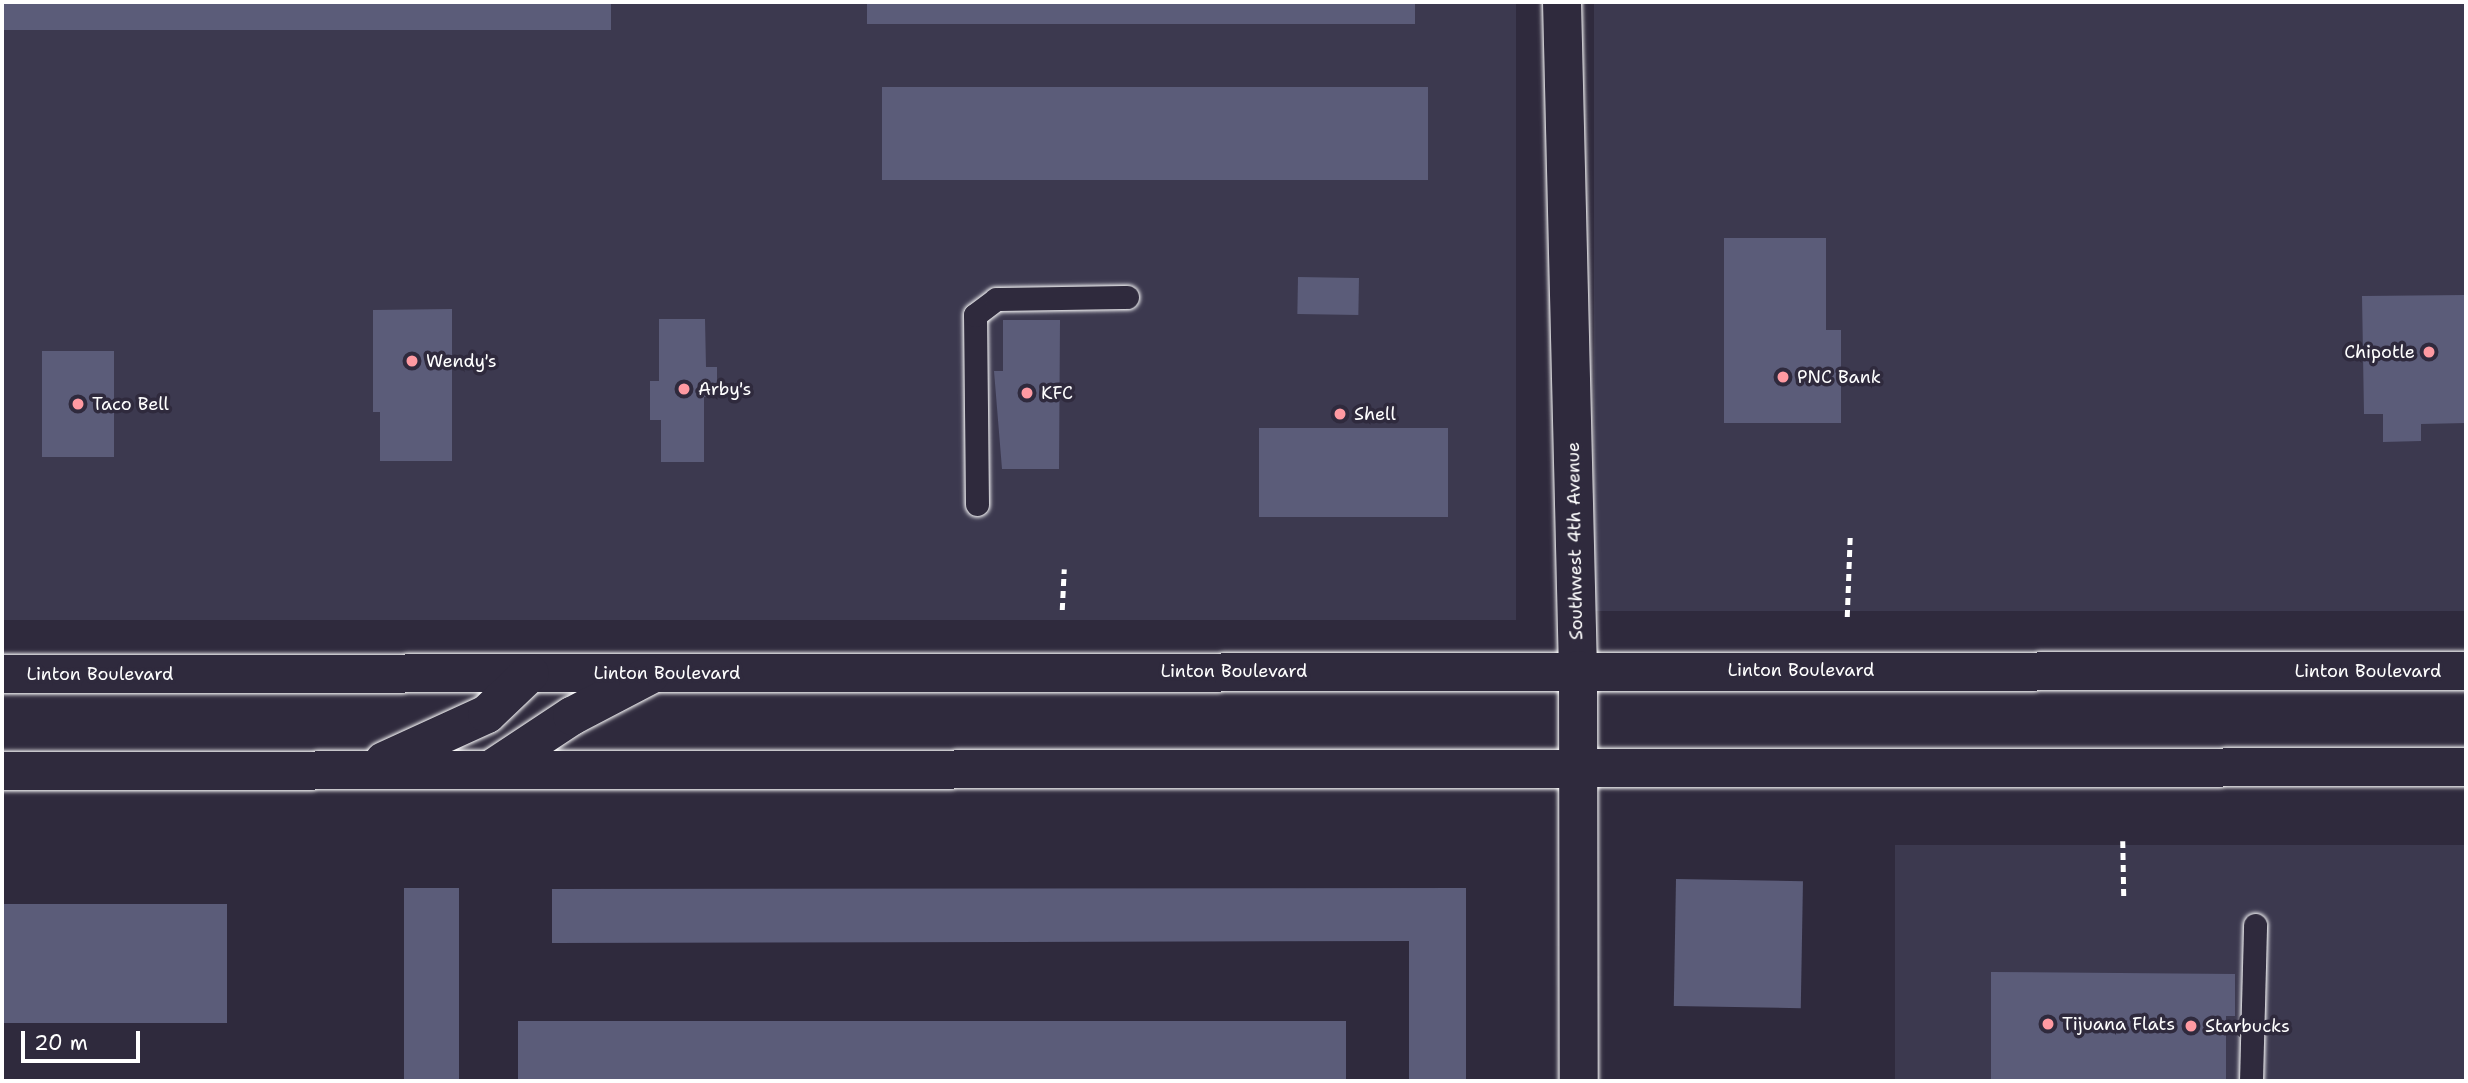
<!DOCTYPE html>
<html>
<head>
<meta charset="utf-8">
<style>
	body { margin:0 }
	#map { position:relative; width:2468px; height:1083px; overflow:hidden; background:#2f2a3d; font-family:"Shantell Sans",sans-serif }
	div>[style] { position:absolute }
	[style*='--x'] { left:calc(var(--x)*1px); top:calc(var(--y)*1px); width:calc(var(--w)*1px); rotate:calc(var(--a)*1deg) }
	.built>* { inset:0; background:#3c394f; transform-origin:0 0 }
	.building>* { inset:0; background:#5b5c79; transform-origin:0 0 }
	.path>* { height:4.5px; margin-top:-2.25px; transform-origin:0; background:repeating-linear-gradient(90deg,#fff 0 7px,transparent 0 12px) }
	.roads { filter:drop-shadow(0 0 2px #fff) drop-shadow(0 0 2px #fff) }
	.lane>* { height:23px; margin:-11.5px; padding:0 11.5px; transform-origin:11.5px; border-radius:11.5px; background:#2f2a3d }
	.street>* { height:38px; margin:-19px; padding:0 19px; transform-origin:19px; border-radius:19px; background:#2f2a3d }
	.secondary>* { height:38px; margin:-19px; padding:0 19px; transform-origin:19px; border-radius:19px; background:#2f2a3d }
	.dots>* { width:19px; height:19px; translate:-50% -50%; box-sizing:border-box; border:4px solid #2f2a3d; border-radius:50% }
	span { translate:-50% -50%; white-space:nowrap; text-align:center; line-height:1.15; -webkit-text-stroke:7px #2f2a3d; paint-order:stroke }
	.poi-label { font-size:18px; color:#fff }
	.right { translate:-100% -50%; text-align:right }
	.left { translate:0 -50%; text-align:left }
	.street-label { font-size:18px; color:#fff }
	.frame { position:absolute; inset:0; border:4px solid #fff; pointer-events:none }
	.scale { position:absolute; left:21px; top:1031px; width:119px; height:32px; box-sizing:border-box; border:4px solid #fff; border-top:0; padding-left:9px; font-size:21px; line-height:24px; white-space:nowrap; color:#fff; -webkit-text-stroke:5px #2f2a3d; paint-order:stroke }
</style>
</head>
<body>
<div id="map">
	<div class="built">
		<div style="left:2px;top:2px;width:1514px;height:618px"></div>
		<div style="left:1594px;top:2px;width:872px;height:609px"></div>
		<div style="left:2466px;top:845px;width:236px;height:571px;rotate:90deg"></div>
	</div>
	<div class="building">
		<div style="left:2px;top:2px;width:609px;height:28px"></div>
		<div style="left:867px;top:2px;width:548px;height:22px"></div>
		<div style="left:882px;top:87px;width:546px;height:93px"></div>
		<div style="clip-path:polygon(1724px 238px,1826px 238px,1826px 330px,1841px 330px,1841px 423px,1724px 423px)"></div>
		<div style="left:1298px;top:277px;width:61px;height:37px;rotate:1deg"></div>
		<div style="clip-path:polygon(2466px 295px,2466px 423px,2421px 424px,2421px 441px,2383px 442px,2383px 414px,2364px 414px,2362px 296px)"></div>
		<div style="clip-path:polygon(452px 309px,452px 461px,380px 461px,380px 412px,373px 412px,373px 310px)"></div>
		<div style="clip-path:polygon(659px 319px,705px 319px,706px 367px,717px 367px,717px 397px,704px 397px,704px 462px,661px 462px,661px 420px,650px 420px,650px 381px,659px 381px)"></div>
		<div style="clip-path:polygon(1003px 320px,1060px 320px,1059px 469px,1002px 469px,994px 371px,1003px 371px)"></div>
		<div style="left:42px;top:351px;width:72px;height:106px"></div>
		<div style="left:1259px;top:428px;width:189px;height:89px"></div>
		<div style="left:1676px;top:879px;width:127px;height:127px;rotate:1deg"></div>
		<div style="left:404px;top:888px;width:55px;height:193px"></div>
		<div style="clip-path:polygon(1466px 888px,1466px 1081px,1409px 1081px,1409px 941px,552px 943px,552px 889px)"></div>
		<div style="left:227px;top:904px;width:119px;height:225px;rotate:90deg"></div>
		<div style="clip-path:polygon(1991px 972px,2235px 974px,2235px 1016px,2226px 1016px,2226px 1081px,1991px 1081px)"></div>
		<div style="left:518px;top:1021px;width:828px;height:60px"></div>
	</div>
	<div class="path">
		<div style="--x:1062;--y:610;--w:41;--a:-87.2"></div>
		<div style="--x:1847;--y:617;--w:80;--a:-87.9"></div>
		<div style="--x:2123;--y:841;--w:56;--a:89"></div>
	</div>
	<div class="roads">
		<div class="lane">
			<div style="--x:977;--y:504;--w:189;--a:-90.6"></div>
			<div style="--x:975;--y:315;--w:26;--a:-37"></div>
			<div style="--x:996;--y:299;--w:131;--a:-0.9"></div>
			<div style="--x:2251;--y:1081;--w:156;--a:-88.5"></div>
		</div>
		<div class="street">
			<div style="--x:1562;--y:2;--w:668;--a:88.63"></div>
		</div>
		<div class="secondary">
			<div style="--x:1578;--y:670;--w:411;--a:89.9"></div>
			<div style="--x:2;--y:674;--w:2464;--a:-0.07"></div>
			<div style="--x:384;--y:761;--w:113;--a:-24.5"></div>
			<div style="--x:487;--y:714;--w:59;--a:-43.6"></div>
			<div style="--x:493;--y:768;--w:95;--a:-33.4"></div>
			<div style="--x:572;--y:716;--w:88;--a:-27.7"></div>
			<div style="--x:2;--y:771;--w:2464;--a:-0.09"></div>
		</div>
	</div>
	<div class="dots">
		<div style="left:2429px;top:352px;background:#ff9aa2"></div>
		<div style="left:412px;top:361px;background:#ff9aa2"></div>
		<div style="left:1783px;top:377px;background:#ff9aa2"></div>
		<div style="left:684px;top:389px;background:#ff9aa2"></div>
		<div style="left:1027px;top:393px;background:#ff9aa2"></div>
		<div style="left:78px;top:404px;background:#ff9aa2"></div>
		<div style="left:1340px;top:414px;background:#ff9aa2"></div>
		<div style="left:2048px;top:1024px;background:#ff9aa2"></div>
		<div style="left:2191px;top:1026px;background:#ff9aa2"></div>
	</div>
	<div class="poi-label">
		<span class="right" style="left:2415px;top:352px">Chipotle</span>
		<span class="left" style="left:426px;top:361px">Wendy's</span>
		<span class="left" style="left:1797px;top:377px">PNC Bank</span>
		<span class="left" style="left:698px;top:389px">Arby's</span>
		<span class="left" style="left:1041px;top:393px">KFC</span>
		<span class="left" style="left:92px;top:404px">Taco Bell</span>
		<span class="left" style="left:1354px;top:414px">Shell</span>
		<span class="left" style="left:2062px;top:1024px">Tijuana Flats</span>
		<span class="left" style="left:2205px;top:1026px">Starbucks</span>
	</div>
	<div class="street-label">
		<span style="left:1575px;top:541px;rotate:-91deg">Southwest 4th Avenue</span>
		<span style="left:1801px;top:670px">Linton Boulevard</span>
		<span style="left:1234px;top:671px">Linton Boulevard</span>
		<span style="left:2368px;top:671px">Linton Boulevard</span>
		<span style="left:667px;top:673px">Linton Boulevard</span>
		<span style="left:100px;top:674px">Linton Boulevard</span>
	</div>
	<div class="frame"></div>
	<div class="scale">20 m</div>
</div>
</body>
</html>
